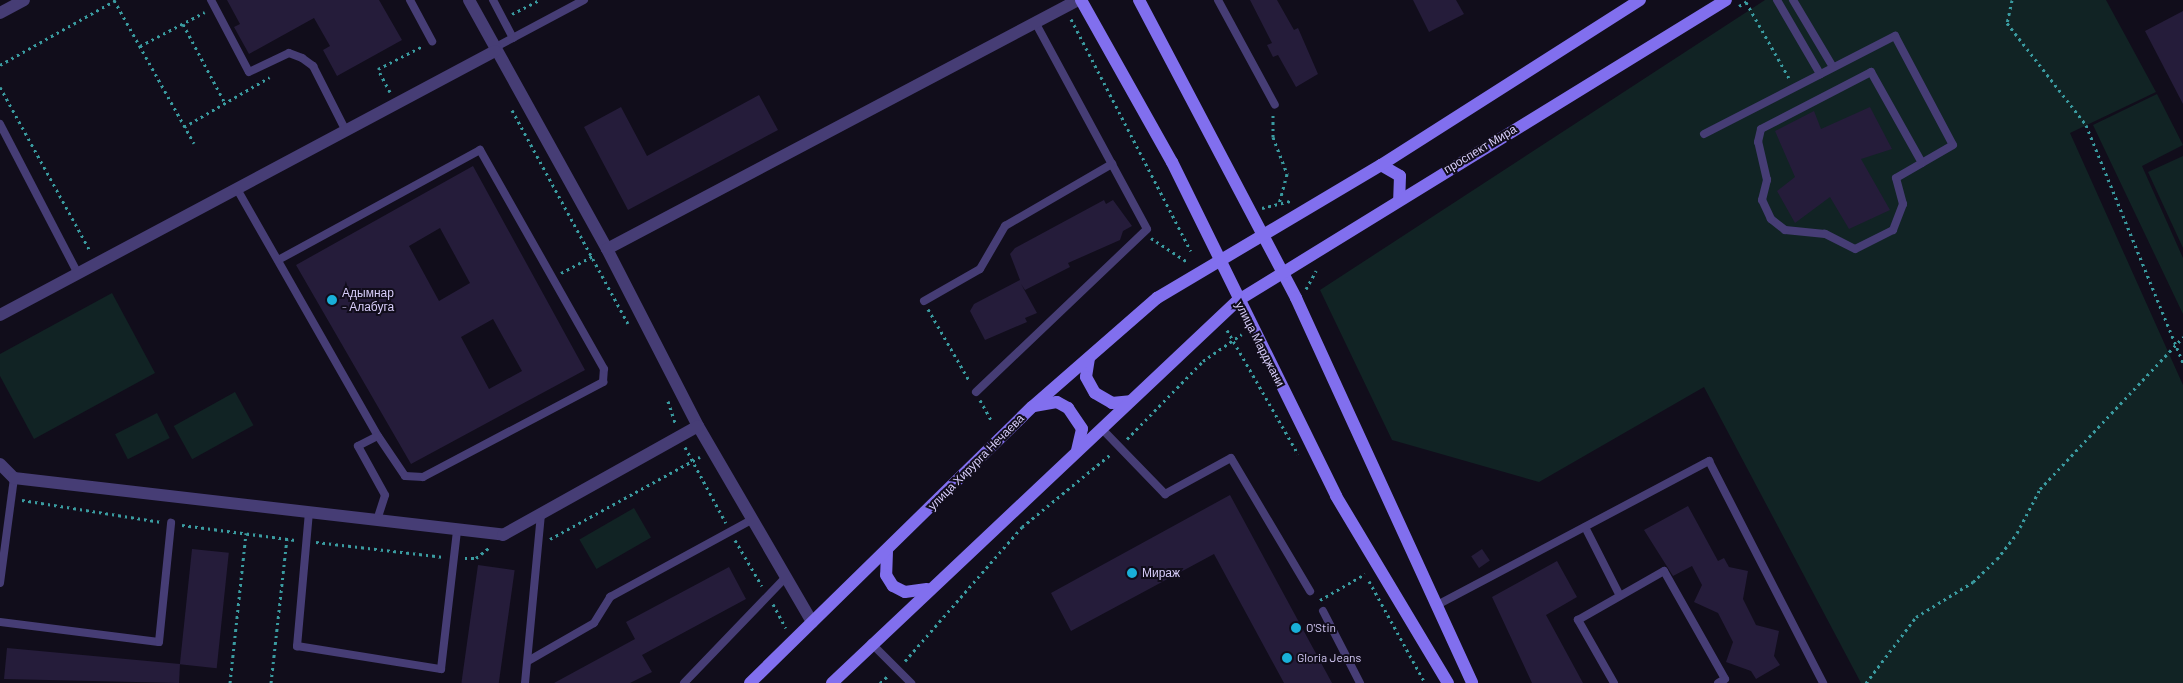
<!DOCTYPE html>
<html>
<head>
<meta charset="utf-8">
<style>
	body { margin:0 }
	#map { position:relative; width:2183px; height:683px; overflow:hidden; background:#110d1b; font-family:Barlow,sans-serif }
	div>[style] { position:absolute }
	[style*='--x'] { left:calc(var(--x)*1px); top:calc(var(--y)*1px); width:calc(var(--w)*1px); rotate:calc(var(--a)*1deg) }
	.green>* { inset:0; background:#112324; transform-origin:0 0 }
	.building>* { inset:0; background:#251c3a; transform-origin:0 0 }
	.path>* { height:3px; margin-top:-1.5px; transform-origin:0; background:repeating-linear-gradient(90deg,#3a9ba0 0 2.5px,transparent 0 6.5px) }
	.lane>* { height:8px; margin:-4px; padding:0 4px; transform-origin:4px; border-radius:4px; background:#463d75 }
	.street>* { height:12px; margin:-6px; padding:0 6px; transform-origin:6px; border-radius:6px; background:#463d75 }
	.secondary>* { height:12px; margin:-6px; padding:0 6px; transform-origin:6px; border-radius:6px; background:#816fee }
	.dots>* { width:14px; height:14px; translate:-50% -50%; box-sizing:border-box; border:2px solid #110d1b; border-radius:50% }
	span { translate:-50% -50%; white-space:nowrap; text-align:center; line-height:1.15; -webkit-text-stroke:4px #110d1b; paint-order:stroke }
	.street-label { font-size:12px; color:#d7cdf9 }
	.poi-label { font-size:12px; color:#d7cdf9 }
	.left { translate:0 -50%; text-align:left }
</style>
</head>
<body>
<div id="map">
	<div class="green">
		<div style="clip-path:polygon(1765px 0,2106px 0,2156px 92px,2070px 133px,2183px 385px,2183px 683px,1861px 683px,1704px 387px,1539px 482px,1392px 440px,1320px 290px)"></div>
		<div style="clip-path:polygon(2157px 94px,2183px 145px,2142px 166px,2183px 258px,2183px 314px,2093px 125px)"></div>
		<div style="clip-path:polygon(2183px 156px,2183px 248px,2148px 172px)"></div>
		<div style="clip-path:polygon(112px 293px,155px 373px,34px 439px,0 376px,0 354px)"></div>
		<div style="left:235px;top:392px;width:38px;height:70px;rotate:61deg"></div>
		<div style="left:157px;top:413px;width:28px;height:47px;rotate:63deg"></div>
		<div style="left:634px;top:508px;width:34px;height:63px;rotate:60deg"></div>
	</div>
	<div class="building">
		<div style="clip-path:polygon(227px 0,379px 0,402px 40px,337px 76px,323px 50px,330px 46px,314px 18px,249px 54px,234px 27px,240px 24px)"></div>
		<div style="clip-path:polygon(1250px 0,1277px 0,1294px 30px,1298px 28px,1318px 74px,1296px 87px,1278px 55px,1273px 57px,1267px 45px,1272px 43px)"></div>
		<div style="clip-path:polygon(1413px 0,1456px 0,1464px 14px,1429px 32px)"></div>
		<div style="clip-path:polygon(2183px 11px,2183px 104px,2145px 31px)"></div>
		<div style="clip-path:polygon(759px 95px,778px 130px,628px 210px,584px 127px,621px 107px,647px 156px)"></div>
		<div style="clip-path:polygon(1870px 107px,1892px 149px,1861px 159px,1890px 210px,1849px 229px,1830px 197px,1795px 223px,1777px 191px,1795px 177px,1775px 131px,1814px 111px,1821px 129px)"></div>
		<div style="clip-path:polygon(evenodd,473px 166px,585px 370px,411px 464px,296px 265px,473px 166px,440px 228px,470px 283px,439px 301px,409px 246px,440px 228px,473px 166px,493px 319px,522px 371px,489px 389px,461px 337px,493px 319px)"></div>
		<div style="clip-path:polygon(1104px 200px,1106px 204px,1113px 200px,1132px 226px,1123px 231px,1120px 240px,1068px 263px,1070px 267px,1025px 290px,1021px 284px,1037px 313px,1025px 318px,1027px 322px,985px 340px,970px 311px,974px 304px,1020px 280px,1010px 254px,1015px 248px)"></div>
		<div style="clip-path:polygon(1230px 495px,1332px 683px,1284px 683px,1214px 554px,1071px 631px,1051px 593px)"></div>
		<div style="clip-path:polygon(1688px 506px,1718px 561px,1724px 558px,1729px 567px,1748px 571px,1743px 599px,1756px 625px,1779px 631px,1774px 656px,1780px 665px,1756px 679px,1751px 671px,1726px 662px,1733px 642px,1718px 613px,1694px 602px,1702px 585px,1692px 566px,1673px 576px,1644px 530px)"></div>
		<div style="left:192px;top:549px;width:37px;height:116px;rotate:6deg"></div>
		<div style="left:1482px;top:549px;width:14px;height:13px;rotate:56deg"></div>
		<div style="clip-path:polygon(1557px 561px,1577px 597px,1546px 615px,1583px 683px,1532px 683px,1492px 597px)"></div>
		<div style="left:478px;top:565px;width:37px;height:119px;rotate:8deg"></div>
		<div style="clip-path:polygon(729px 567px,746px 599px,642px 655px,652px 672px,630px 683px,554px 683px,635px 639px,626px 622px)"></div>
		<div style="clip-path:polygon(7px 648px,180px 664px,179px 683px,4px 679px)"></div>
	</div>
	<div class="path">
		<div style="--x:114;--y:0;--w:164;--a:60.8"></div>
		<div style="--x:2012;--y:0;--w:24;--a:102"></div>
		<div style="--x:2007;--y:23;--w:129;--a:52.2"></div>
		<div style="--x:2086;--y:125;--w:257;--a:67.8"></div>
		<div style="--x:1746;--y:2;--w:87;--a:60.5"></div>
		<div style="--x:1739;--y:6;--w:12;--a:-31"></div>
		<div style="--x:512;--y:14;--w:30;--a:-27"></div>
		<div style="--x:1071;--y:19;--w:261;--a:62.7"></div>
		<div style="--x:183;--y:24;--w:89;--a:62"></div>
		<div style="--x:140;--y:46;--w:73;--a:-27.6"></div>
		<div style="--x:0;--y:65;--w:133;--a:-29.3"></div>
		<div style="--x:0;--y:87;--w:187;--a:61.2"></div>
		<div style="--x:390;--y:92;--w:26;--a:-118"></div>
		<div style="--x:378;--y:69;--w:51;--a:-27.1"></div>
		<div style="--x:512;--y:110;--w:243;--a:61.5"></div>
		<div style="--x:1273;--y:115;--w:22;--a:90"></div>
		<div style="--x:1273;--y:137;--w:40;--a:69"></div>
		<div style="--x:1287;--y:174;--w:31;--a:105"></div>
		<div style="--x:184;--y:127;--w:99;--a:-30.2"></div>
		<div style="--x:1262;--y:208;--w:29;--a:-14"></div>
		<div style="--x:1151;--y:238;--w:45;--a:33.3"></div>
		<div style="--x:561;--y:273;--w:36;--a:-28"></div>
		<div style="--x:1306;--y:289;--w:21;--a:-61"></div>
		<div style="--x:928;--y:309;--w:84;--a:60.1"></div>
		<div style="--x:1227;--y:330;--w:143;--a:60.2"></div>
		<div style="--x:980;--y:400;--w:25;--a:61"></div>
		<div style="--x:668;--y:401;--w:23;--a:72"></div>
		<div style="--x:1127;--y:439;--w:109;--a:-45.7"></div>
		<div style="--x:1203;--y:361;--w:47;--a:-34.7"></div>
		<div style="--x:685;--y:447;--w:86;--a:61.7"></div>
		<div style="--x:22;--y:500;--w:141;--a:9"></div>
		<div style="--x:182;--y:525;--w:114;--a:7.6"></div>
		<div style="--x:550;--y:539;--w:171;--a:-28.7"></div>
		<div style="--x:735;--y:540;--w:53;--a:59.6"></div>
		<div style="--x:316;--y:542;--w:129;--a:6.7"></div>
		<div style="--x:465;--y:558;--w:11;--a:0"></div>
		<div style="--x:476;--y:558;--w:18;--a:-38"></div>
		<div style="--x:1369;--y:581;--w:116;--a:61.2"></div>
		<div style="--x:1320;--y:600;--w:52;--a:-30"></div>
		<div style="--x:773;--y:604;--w:27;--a:62"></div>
		<div style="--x:905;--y:661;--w:178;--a:-48.9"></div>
		<div style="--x:1022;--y:527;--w:115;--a:-39.4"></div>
		<div style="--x:230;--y:683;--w:151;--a:-83.9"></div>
		<div style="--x:271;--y:683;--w:145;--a:-83.7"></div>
		<div style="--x:880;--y:683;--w:12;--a:-42"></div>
		<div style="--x:1866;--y:683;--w:83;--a:-52.9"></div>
		<div style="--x:1916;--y:617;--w:67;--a:-31.6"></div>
		<div style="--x:1973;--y:582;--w:33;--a:-44"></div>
		<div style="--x:1997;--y:559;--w:33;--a:-52"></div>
		<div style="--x:2017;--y:533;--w:50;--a:-62.4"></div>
		<div style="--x:2040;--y:489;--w:209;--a:-46.7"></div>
	</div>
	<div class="lane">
		<div style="--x:211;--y:0;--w:81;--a:62.2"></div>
		<div style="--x:249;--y:72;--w:44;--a:-25.4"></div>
		<div style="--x:289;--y:53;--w:14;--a:21"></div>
		<div style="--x:302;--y:58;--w:14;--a:36"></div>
		<div style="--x:313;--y:66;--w:73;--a:63.1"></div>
		<div style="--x:410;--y:0;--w:47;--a:61.8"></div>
		<div style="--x:493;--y:0;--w:43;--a:62.2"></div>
		<div style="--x:1218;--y:0;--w:119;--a:61.5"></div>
		<div style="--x:1777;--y:0;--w:86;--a:59.8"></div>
		<div style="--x:1793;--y:0;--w:78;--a:59.2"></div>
		<div style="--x:494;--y:48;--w:102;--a:-28.1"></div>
		<div style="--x:0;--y:124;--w:169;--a:62.5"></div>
		<div style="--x:1704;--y:134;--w:215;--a:-27.2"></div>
		<div style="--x:1895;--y:36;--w:123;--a:62"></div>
		<div style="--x:1953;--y:145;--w:36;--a:150"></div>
		<div style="--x:1922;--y:163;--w:30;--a:150"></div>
		<div style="--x:1896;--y:178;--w:27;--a:75"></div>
		<div style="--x:1903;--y:204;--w:28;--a:111"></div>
		<div style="--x:1893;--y:230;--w:42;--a:153.4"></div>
		<div style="--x:1855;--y:249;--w:34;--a:-153"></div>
		<div style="--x:1825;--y:234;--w:40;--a:-174.3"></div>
		<div style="--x:1785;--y:230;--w:18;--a:-142"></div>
		<div style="--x:1771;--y:219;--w:21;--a:-115"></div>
		<div style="--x:1762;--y:200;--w:21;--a:-76"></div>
		<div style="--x:1767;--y:180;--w:39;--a:-103"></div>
		<div style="--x:1758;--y:142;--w:13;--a:-77"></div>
		<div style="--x:1761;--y:129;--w:124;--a:-27.4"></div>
		<div style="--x:1871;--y:72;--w:104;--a:60.7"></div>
		<div style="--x:237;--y:189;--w:284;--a:60.3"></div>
		<div style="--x:378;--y:436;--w:48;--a:56"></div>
		<div style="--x:405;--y:476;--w:18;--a:3"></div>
		<div style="--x:423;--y:477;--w:204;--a:-27.8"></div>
		<div style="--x:603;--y:382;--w:13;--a:-86"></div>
		<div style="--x:604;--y:369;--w:252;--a:-119.5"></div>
		<div style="--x:480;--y:150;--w:230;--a:151.4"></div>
		<div style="--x:924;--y:301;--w:64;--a:-29.7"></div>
		<div style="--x:980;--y:269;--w:50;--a:-59.8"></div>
		<div style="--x:1005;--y:226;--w:124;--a:-30.1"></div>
		<div style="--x:976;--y:392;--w:236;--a:-43.6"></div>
		<div style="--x:1147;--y:229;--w:235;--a:-118.4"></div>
		<div style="--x:1102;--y:429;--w:91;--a:45.9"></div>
		<div style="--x:1165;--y:494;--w:75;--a:-28.6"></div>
		<div style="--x:1231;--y:458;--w:155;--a:59.3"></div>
		<div style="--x:309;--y:512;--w:135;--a:95.1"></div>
		<div style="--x:297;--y:646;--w:146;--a:9.1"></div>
		<div style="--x:441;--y:669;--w:139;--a:-83.4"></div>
		<div style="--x:377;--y:520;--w:26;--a:-72"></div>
		<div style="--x:385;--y:495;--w:56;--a:-118.9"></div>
		<div style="--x:358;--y:446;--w:22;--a:-27"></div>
		<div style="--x:1585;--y:527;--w:77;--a:63.1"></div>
		<div style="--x:0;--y:583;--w:106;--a:-82.4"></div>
		<div style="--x:1439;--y:604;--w:306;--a:-27.9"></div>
		<div style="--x:1709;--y:461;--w:250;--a:62.8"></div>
		<div style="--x:1323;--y:611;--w:81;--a:62.8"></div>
		<div style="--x:0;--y:622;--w:160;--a:7.2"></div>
		<div style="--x:159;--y:642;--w:120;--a:-84.2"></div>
		<div style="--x:871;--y:643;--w:57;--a:45"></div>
		<div style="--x:528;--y:661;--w:76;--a:-29.9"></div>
		<div style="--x:594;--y:623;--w:31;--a:-58"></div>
		<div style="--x:610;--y:597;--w:163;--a:-28.6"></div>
		<div style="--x:525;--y:683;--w:170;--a:-84.6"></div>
		<div style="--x:684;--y:683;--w:147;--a:-46.1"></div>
		<div style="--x:1614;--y:683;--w:73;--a:-119.7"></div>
		<div style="--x:1578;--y:620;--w:99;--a:-29.7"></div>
		<div style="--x:1664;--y:571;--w:124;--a:60.5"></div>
		<div style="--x:1725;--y:679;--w:8;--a:150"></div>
	</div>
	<div class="street">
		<div style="--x:469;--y:0;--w:285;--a:61"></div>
		<div style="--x:607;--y:249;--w:199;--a:62.8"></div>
		<div style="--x:698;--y:426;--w:227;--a:59.8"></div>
		<div style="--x:0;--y:13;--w:27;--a:-28"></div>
		<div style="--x:607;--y:249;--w:533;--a:-27.86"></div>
		<div style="--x:0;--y:315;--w:561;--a:-28.07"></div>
		<div style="--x:0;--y:464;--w:20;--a:45"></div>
		<div style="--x:14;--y:478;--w:492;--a:6.6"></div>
		<div style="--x:503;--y:535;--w:223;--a:-29.2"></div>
	</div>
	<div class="secondary">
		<div style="--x:1081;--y:0;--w:186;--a:60.7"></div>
		<div style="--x:1172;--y:162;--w:372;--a:63.8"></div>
		<div style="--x:1336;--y:496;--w:218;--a:59.1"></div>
		<div style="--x:1139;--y:0;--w:337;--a:62.2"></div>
		<div style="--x:1296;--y:298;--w:423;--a:65.4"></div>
		<div style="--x:1381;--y:165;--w:22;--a:30"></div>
		<div style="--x:1400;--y:176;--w:23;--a:92"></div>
		<div style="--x:1089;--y:358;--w:19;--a:99"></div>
		<div style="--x:1086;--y:377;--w:18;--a:61"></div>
		<div style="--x:1095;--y:393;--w:20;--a:30"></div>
		<div style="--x:1112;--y:403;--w:18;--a:-6"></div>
		<div style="--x:1034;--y:406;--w:23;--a:-10"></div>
		<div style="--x:1057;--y:402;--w:13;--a:29"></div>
		<div style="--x:1068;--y:408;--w:25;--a:56"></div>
		<div style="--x:1082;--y:429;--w:23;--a:103"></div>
		<div style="--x:887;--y:551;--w:24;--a:92"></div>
		<div style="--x:886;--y:575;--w:13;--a:58"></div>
		<div style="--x:893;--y:586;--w:13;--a:27"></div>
		<div style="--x:905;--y:592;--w:22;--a:-8"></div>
		<div style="--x:750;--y:683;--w:395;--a:-44.4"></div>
		<div style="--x:1032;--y:407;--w:166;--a:-41.1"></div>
		<div style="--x:1157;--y:298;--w:261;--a:-30.7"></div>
		<div style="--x:1381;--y:165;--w:307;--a:-32.5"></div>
		<div style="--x:832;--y:683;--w:557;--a:-43.33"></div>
		<div style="--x:1237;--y:301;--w:574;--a:-31.61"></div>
	</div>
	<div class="dots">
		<div style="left:332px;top:300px;background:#19b0d9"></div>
		<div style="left:1132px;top:573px;background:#19b0d9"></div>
		<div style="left:1296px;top:628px;background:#19b0d9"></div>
		<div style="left:1287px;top:658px;background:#19b0d9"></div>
	</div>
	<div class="street-label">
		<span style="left:1480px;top:149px;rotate:-31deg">проспект Мира</span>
		<span style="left:1260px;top:344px;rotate:63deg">улица Марджани</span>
		<span style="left:976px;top:462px;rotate:-45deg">улица Хирурга Нечаева</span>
	</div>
	<div class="poi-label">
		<span class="left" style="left:342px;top:300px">Адымнар<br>- Алабуга</span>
		<span class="left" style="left:1142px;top:573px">Мираж</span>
		<span class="left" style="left:1306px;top:628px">O'Stin</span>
		<span class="left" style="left:1297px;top:658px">Gloria Jeans</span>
	</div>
</div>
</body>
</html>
